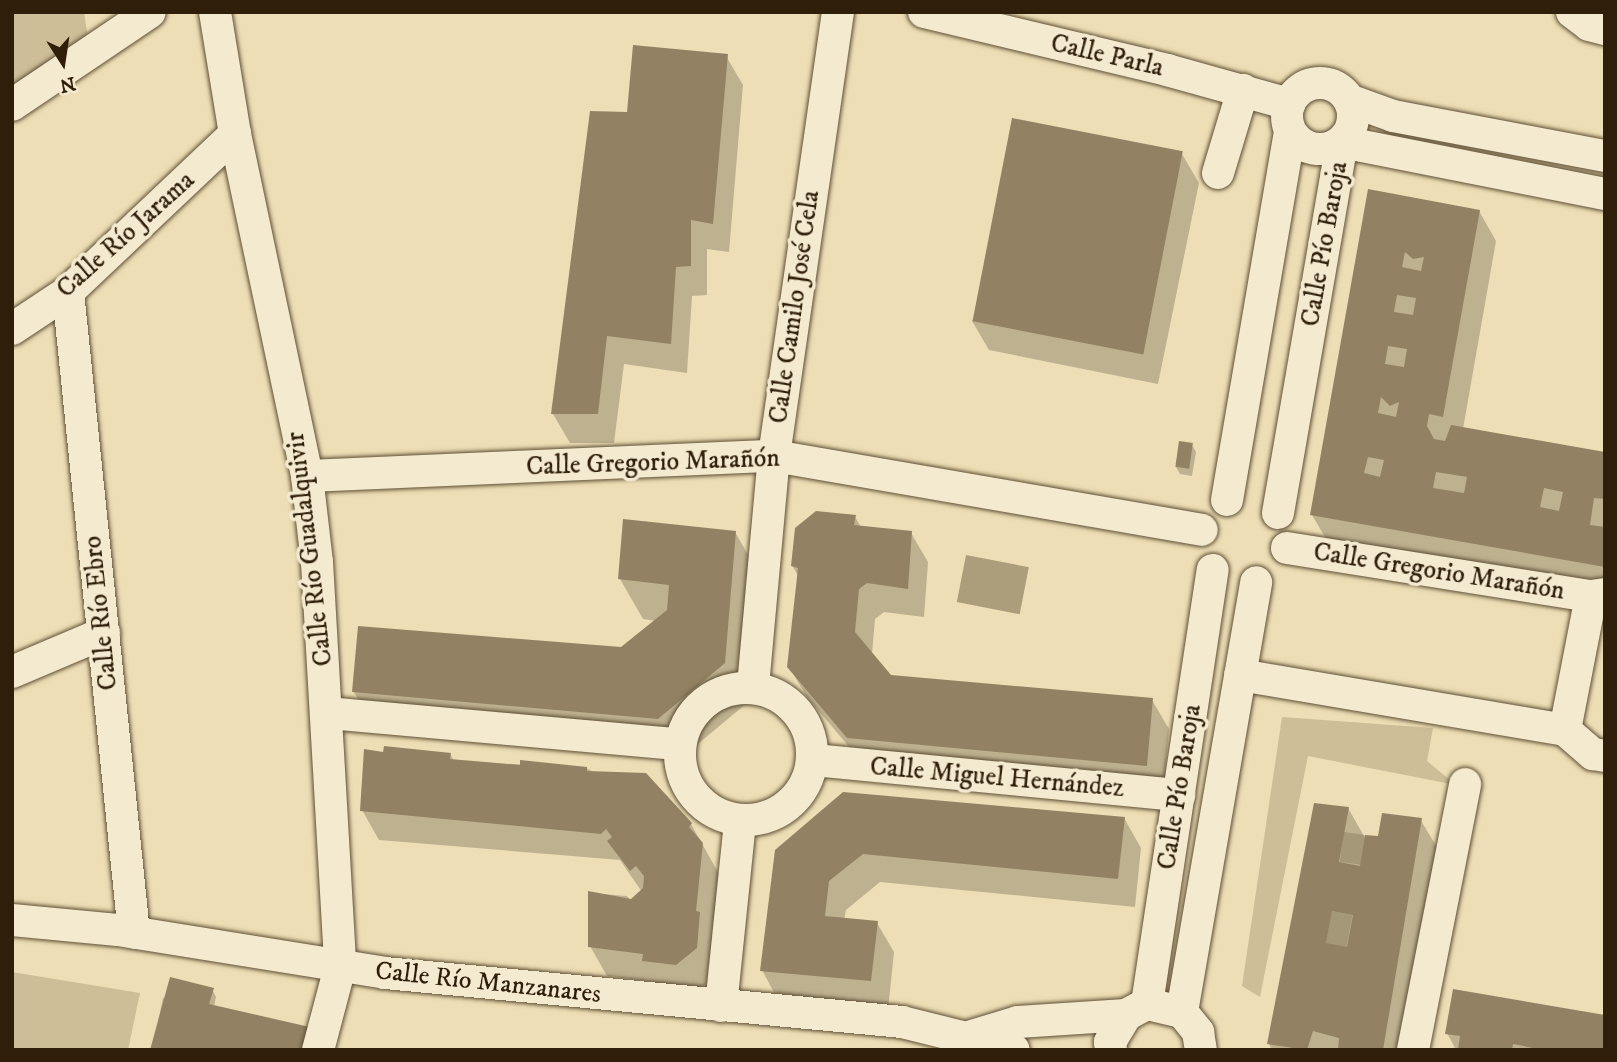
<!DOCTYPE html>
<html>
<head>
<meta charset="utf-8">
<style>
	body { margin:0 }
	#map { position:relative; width:1617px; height:1062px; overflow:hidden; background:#eddeb5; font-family:"IM FELL DW Pica",serif }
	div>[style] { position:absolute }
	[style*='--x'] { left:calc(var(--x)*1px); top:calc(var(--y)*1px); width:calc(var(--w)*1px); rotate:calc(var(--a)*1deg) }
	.green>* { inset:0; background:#cdbe98; transform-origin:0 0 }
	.water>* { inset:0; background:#ac9d7b; transform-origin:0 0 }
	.shadow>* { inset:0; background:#0003 }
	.building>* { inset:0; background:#928263; transform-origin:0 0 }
	.roads { filter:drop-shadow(0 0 2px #5e4f35) drop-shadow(0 0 2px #5e4f35) }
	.minor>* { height:32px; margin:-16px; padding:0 16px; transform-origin:16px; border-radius:16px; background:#f3eacf }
	.minor>.ring { margin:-16px; padding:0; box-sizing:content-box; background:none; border:32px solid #f3eacf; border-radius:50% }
	span { translate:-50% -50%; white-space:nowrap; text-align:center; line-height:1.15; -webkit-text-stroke:7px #f3eacf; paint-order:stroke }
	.street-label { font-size:26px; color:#2f1f0a }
	.frame { position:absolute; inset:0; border:14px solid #2f1f0a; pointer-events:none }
	.north { position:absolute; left:28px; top:28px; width:70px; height:70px; -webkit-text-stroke:5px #f3eacf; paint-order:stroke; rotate:168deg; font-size:19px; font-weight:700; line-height:28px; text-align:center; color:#2f1f0a }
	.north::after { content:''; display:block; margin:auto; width:24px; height:32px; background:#2f1f0a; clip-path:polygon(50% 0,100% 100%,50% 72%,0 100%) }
</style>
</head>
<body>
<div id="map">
	<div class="green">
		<div style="clip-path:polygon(12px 12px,84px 12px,89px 45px,12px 97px)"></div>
		<div style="clip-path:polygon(1282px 717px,1433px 728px,1427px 761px,1456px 785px,1308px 756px,1260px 997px,1242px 986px)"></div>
		<div style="left:1344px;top:832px;width:21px;height:30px;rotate:8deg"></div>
		<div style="left:1332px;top:911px;width:21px;height:33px;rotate:11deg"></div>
		<div style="clip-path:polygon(12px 972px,140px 993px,128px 1050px,12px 1050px)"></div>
	</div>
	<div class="water">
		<div style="left:966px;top:555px;width:64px;height:48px;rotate:11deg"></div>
	</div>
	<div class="shadow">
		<div style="clip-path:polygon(726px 56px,743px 85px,729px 252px,707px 249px,707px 295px,692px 296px,687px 373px,624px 364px,614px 443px,570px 443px,553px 414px,592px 113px,629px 114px)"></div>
		<div style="clip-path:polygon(1182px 154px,1199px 183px,1158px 384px,989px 350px,972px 321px)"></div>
		<div style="clip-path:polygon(1370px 191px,1479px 211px,1496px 241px,1463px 429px,1605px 454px,1605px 593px,1329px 544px,1312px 515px)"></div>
		<div style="clip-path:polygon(1192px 445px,1196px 452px,1192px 476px,1180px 474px,1176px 467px)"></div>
		<div style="clip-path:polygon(855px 517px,861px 527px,911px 533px,928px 562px,924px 617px,884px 612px,875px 619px,872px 654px,890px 676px,1152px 700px,1169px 729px,1163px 795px,866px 767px,807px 697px,789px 667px,798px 576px,792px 565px)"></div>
		<div style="clip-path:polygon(735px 532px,758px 572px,747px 703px,681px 758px,377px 732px,354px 692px,621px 649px,656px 621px,643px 619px,620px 579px)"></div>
		<div style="clip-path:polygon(385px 754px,450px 754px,454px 761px,586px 768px,691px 824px,719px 874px,712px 937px,713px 978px,693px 994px,660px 990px,656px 982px,607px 976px,590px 946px,590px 893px,627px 896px,631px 901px,642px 892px,620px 860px,379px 840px,362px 810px)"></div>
		<div style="clip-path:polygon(1348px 808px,1364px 836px,1380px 838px,1420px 819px,1444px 859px,1412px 1050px,1272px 1050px,1269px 1044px)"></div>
		<div style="clip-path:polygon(1124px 818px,1141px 848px,1135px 907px,880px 882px,846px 910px,844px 920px,877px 923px,894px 952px,888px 1010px,778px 1000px,762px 970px,776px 851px)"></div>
		<div style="clip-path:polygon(212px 989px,216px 997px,214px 1007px,152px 1050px,163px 998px)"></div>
		<div style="clip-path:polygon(1447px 1033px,1605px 1050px,1456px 1050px)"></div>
	</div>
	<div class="building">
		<div style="clip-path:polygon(633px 45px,728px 54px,713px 224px,691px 220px,691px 266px,676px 267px,671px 344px,607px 336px,598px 414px,551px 414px,590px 111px,627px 112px)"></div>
		<div style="left:1012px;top:118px;width:174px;height:207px;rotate:11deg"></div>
		<div style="clip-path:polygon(evenodd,1368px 189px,1480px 210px,1443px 417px,1429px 414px,1427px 426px,1434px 439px,1445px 441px,1451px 425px,1605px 452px,1605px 499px,1594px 498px,1590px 525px,1605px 527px,1605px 567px,1310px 515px,1368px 189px,1405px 252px,1413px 259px,1424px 257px,1421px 271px,1402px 267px,1405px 252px,1368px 189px,1397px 295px,1416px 298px,1413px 315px,1394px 312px,1397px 295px,1368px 189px,1388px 346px,1407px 349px,1404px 367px,1385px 364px,1388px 346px,1368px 189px,1381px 397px,1390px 406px,1399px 402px,1396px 417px,1378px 413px,1381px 397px,1368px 189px,1368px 457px,1384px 460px,1380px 477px,1364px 473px,1368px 457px,1368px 189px,1436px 472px,1467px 477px,1464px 493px,1433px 488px,1436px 472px,1368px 189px,1544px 488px,1563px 492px,1559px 511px,1540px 507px,1544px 488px)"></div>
		<div style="left:1179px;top:441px;width:14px;height:26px;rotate:8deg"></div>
		<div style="clip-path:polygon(816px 511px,856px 515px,854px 525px,912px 531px,908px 589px,867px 583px,859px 589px,855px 632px,891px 675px,1153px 698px,1147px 766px,847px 738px,787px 667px,798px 568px,791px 566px,795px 528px)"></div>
		<div style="clip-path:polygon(623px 519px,736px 531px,725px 663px,658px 719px,352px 692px,358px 626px,621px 647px,667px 610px,669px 585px,618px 579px)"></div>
		<div style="clip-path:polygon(384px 746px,451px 753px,450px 759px,520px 765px,520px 760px,587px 767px,587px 771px,646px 773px,692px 823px,689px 827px,703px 843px,696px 911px,700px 912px,697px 948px,676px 965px,642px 961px,643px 954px,588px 947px,588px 891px,631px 899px,643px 888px,644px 876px,636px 866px,630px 871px,607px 841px,612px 837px,606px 829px,601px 834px,360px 811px,364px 749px,383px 752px)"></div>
		<div style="clip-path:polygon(843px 792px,1125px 817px,1118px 879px,863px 854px,829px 881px,825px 916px,878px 921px,871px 981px,760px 971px,775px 850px)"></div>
		<div style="clip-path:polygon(evenodd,1314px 803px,1349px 807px,1339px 862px,1360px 866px,1365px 835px,1378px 836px,1382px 813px,1422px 818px,1383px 1050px,1338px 1050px,1339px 1038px,1313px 1031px,1307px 1050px,1267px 1044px,1314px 803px,1332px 911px,1353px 915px,1347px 947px,1326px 943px,1332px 911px)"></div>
		<div style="clip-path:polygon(170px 977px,214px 988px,209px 1004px,314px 1028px,309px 1050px,150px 1050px)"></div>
		<div style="clip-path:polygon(1453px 989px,1605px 1015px,1605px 1050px,1543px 1050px,1513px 1044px,1512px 1050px,1458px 1050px,1460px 1036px,1445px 1034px)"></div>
	</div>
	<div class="roads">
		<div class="minor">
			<div style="--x:215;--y:12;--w:124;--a:80.7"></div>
			<div style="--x:235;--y:134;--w:349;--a:78.1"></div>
			<div style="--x:307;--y:476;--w:87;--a:83.4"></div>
			<div style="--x:317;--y:562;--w:406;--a:86.7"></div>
			<div style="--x:340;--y:967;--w:86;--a:104.8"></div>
			<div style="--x:924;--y:12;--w:250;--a:13.4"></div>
			<div style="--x:1167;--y:70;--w:127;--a:15.6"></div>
			<div style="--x:1572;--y:12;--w:21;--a:37"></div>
			<div style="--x:1589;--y:25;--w:16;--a:14"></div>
			<div class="ring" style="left:1287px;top:83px;width:34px;height:34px"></div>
			<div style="--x:1349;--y:100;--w:47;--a:20"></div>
			<div style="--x:1393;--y:116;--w:216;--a:10.7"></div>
			<div style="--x:12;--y:105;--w:166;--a:-34"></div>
			<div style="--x:1342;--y:142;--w:268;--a:11.2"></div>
			<div style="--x:1218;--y:173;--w:87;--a:-73.2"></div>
			<div style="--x:68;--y:292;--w:644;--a:84.12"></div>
			<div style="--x:12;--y:329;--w:67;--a:-33.5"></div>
			<div style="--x:68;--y:292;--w:230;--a:-43.4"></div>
			<div style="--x:307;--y:476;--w:467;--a:-2.5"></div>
			<div style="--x:774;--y:456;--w:434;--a:9.8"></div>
			<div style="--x:1227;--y:500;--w:374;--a:-80.3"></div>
			<div style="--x:1278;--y:513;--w:376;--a:-80.2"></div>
			<div style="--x:1287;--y:548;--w:308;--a:9"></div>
			<div style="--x:1591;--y:596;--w:14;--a:-8"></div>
			<div style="--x:12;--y:672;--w:100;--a:-23"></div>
			<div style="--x:1240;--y:675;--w:330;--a:9.6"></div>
			<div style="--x:1565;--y:730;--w:37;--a:41"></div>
			<div style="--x:1593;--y:754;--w:12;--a:9"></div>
			<div style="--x:753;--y:686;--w:231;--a:-84.8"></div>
			<div style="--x:774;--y:456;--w:449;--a:-81.8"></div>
			<div class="ring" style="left:680px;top:688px;width:100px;height:100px"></div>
			<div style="--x:328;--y:713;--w:351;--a:5.1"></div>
			<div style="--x:1565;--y:730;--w:136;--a:-79"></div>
			<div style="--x:814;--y:760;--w:367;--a:5.5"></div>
			<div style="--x:12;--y:920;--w:106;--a:5.4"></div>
			<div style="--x:118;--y:930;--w:270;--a:9.1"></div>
			<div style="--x:385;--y:973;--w:519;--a:5.41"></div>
			<div style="--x:902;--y:1022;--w:115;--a:14"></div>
			<div style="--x:1147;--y:1004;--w:439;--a:-81.4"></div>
			<div style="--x:721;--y:1006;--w:185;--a:-84.1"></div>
			<div style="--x:1182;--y:1012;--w:436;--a:-80.2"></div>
			<div style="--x:965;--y:1038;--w:55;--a:-16.8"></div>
			<div style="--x:1018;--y:1022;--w:108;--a:-3.7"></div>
			<div style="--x:1111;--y:1050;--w:8;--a:-97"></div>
			<div style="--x:1110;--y:1042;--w:31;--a:-59"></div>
			<div style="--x:1126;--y:1015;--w:24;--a:-28"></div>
			<div style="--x:1147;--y:1004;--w:36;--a:13"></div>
			<div style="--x:1182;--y:1012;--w:26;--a:51"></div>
			<div style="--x:1198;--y:1032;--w:18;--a:81"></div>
			<div style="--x:1413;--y:1050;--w:271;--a:-78.9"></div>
		</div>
	</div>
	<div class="street-label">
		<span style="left:1107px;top:56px;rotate:13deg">Calle Parla</span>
		<span style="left:126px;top:235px;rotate:-42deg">Calle Río Jarama</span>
		<span style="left:1325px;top:244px;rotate:-80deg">Calle Pío Baroja</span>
		<span style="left:795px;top:307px;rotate:-82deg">Calle Camilo José Cela</span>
		<span style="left:653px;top:463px;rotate:-2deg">Calle Gregorio Marañón</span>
		<span style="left:310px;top:549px;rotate:-97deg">Calle Río Guadalquivir</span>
		<span style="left:1439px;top:572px;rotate:9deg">Calle Gregorio Marañón</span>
		<span style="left:101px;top:613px;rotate:-96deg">Calle Río Ebro</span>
		<span style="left:997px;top:778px;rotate:5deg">Calle Miguel Hernández</span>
		<span style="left:1180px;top:787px;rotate:-81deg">Calle Pío Baroja</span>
		<span style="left:488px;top:983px;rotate:6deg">Calle Río Manzanares</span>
	</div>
	<div class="frame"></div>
	<div class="north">N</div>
</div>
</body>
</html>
